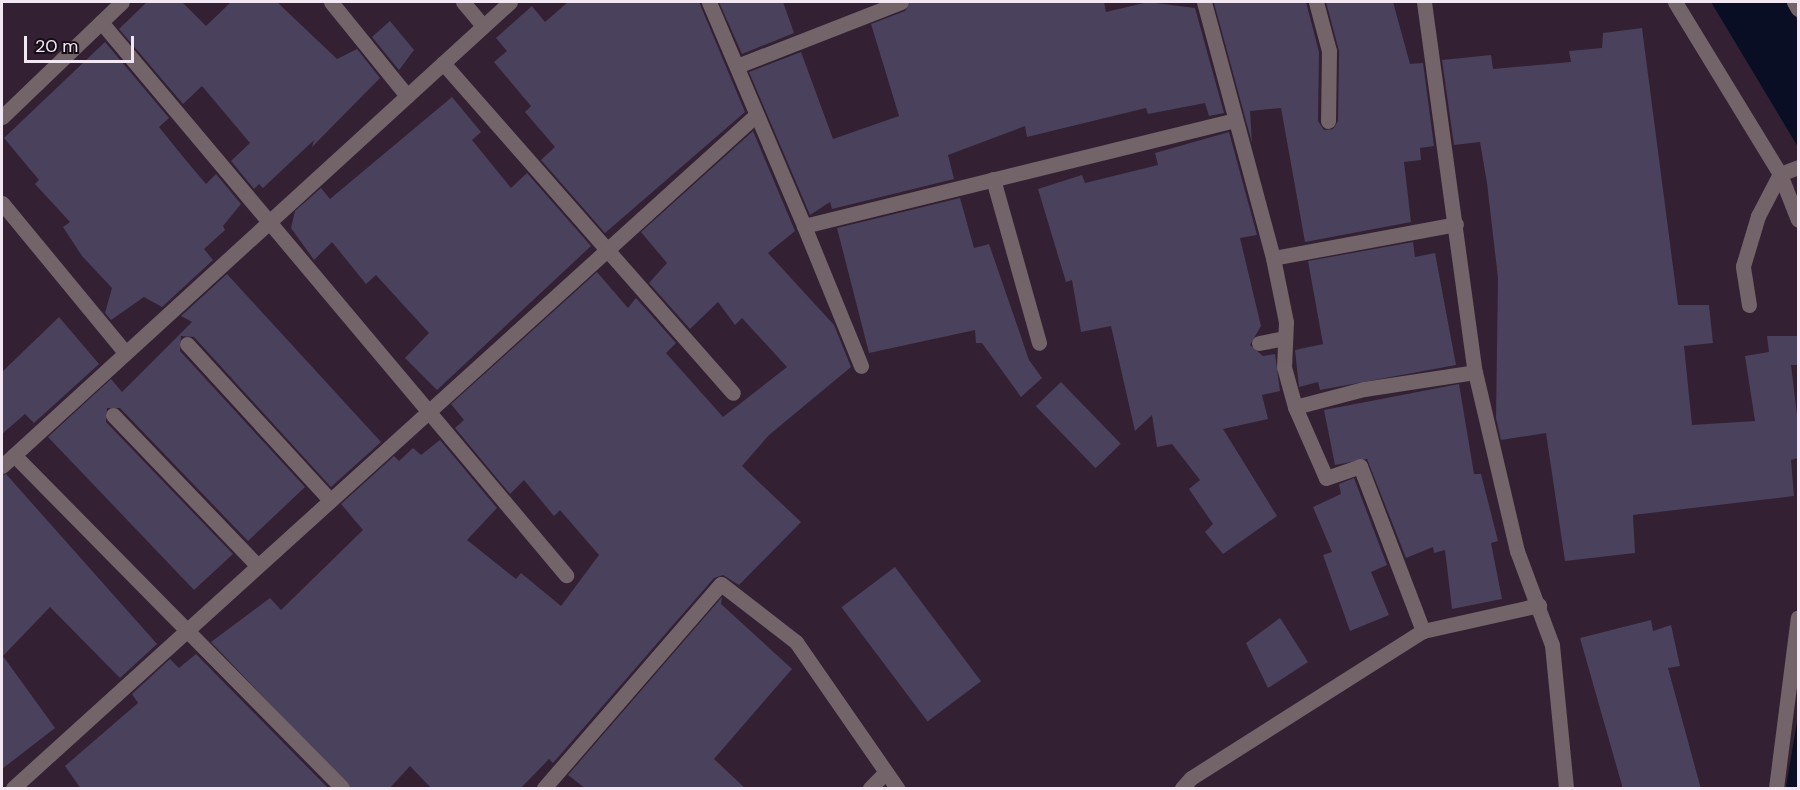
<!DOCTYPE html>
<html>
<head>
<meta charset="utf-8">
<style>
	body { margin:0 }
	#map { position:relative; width:1800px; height:790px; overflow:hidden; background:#332033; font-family:"DM Sans",sans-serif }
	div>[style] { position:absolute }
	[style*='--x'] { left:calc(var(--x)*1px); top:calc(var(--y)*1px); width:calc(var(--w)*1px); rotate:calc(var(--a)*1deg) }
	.water>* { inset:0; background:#0a0e24 }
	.building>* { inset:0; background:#4a415c; transform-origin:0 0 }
	.service>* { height:15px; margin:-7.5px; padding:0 7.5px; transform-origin:7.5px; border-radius:7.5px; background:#726469 }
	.minor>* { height:15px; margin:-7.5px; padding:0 7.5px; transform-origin:7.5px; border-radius:7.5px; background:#726469 }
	span { translate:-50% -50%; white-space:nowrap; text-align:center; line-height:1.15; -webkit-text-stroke:4.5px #160d16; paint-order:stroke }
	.frame { position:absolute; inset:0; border:3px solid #f4e7f4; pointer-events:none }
	.scale { position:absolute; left:24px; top:36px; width:110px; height:27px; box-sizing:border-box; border:3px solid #f4e7f4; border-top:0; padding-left:8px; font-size:18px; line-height:21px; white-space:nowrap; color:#f4e7f4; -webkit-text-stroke:4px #160d16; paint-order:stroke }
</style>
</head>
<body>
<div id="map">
	<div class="water">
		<div style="clip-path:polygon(1711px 2px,1787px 2px,1798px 21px,1798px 147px)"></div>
		<div style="clip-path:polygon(1798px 716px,1798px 788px,1786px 788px,1787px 781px)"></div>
	</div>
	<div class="building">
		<div style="clip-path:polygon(147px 2px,182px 2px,206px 26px,231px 2px,277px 2px,337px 59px,357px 49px,380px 78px,312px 147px,314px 140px,263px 188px,259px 184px,254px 189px,231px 161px,250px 143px,202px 86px,183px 104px,119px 29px)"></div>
		<div style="clip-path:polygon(568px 2px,699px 2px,745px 112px,605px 233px,541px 160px,555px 147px,525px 112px,531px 106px,494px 62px,507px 51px,496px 38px,532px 6px,545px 22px)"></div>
		<div style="clip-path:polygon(719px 2px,783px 2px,794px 33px,742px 54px)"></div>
		<div style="clip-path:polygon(910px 2px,1104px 2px,1106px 12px,1148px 2px,1195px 8px,1224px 113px,1209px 116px,1205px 103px,1148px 114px,1146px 108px,1027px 137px,1025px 126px,948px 155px,954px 179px,832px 209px,830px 202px,810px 215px,749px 72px,801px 52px,833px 139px,899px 116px,871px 24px,905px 11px)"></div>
		<div style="clip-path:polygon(1306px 2px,1319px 52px,1318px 121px,1324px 130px,1333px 129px,1338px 121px,1339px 51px,1326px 2px,1393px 2px,1410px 64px,1423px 63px,1434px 146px,1420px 148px,1421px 160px,1404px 162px,1411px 222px,1305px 242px,1281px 108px,1250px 111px,1252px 143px,1214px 3px)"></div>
		<div style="clip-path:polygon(390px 21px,414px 50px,399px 70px,372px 37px)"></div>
		<div style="clip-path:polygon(1642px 28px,1678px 305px,1709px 305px,1713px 343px,1684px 346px,1692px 425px,1755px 421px,1745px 356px,1769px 352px,1767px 336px,1798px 336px,1798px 365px,1791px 365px,1798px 423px,1798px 458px,1791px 460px,1794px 496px,1633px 515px,1635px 553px,1565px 561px,1546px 433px,1501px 440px,1496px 418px,1498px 278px,1487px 183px,1480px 142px,1454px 145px,1442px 60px,1491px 55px,1493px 69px,1571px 62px,1569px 51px,1602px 48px,1603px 33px)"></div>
		<div style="clip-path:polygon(105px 42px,169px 118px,159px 127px,184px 158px,206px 184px,216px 174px,241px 204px,223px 226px,225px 230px,204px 249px,213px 260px,162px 307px,144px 297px,111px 320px,105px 313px,112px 288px,82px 256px,63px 227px,70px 222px,35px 184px,39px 180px,4px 138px)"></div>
		<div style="clip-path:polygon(452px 97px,481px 132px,472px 140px,511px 188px,527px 173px,591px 246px,437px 390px,405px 358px,429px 333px,376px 275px,366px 284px,332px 242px,314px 260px,291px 228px,295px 211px,321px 188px,330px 199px)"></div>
		<div style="clip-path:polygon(753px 131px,795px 231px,768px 253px,834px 325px,851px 367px,769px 435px,742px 466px,801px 522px,739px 585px,723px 575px,714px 578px,553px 763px,549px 759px,520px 789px,432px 789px,410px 766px,389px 789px,351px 789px,211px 642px,270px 598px,281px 610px,363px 530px,341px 504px,394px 456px,399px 461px,413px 448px,421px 455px,440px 440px,497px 508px,467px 540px,516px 579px,521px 573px,561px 606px,599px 555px,560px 510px,554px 516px,524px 480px,510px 494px,455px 428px,464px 420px,451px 404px,597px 272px,628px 308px,636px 298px,676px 343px,666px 353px,723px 417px,787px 367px,742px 318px,735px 325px,718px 302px,690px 329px,649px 283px,667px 263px,641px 232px)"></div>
		<div style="clip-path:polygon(1229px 132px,1257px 235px,1240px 238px,1261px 326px,1250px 345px,1263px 356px,1275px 354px,1280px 391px,1262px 395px,1268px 419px,1223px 429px,1277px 516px,1223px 554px,1205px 532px,1213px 524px,1189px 489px,1200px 480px,1172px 444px,1157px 447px,1152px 415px,1135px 431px,1111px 326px,1081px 332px,1072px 280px,1066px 282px,1038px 189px,1082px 175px,1085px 183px,1158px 165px,1155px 153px)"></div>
		<div style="clip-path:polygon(960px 198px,974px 248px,989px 244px,1029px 360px,1042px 378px,1021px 397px,982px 343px,976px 343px,975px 330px,869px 353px,837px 228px)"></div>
		<div style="clip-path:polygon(1413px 242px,1415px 257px,1435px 253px,1456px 365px,1320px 390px,1318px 382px,1299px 387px,1295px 350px,1323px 344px,1308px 261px)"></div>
		<div style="clip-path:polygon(227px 274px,381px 442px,331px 487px,194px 337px,181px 336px,180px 351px,305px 487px,248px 541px,120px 408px,107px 408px,106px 422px,233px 554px,194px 590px,48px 437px,111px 379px,122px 392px,192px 322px,181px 316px)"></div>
		<div style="clip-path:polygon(59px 317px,99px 364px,34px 423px,25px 414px,2px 434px,2px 372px)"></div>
		<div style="left:1061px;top:382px;width:86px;height:35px;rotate:46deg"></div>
		<div style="clip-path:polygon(1459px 384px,1474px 474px,1481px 474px,1498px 541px,1491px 543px,1502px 599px,1452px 609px,1445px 550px,1434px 553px,1433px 547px,1406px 558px,1367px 459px,1335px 465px,1324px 410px)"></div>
		<div style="clip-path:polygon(6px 474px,157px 644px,120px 678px,50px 607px,3px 656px,55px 728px,2px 769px,2px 475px)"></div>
		<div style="clip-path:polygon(1354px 478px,1387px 565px,1371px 572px,1389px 615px,1350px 631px,1323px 555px,1332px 552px,1313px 507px,1341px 494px,1339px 484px)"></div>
		<div style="left:895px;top:567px;width:143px;height:67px;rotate:53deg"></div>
		<div style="clip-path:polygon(722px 597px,721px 604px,792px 669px,714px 759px,746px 789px,586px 789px,568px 775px)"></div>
		<div style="clip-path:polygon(1280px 618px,1308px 662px,1268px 688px,1246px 643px)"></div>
		<div style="clip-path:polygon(1651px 620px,1653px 631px,1671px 625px,1680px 666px,1668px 668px,1701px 789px,1623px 789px,1580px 638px)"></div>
		<div style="clip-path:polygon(196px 654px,329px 789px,81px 789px,65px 766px,138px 703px,132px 694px,170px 659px,179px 668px)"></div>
	</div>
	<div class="service">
		<div style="--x:1273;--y:258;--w:186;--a:-10.5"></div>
		<div style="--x:187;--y:344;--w:212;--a:47.5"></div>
		<div style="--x:1295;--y:407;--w:71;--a:-14.6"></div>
		<div style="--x:1364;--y:389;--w:112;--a:-8.7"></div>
		<div style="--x:113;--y:415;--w:208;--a:46.2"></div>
	</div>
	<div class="minor">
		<div style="--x:331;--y:2;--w:121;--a:51"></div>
		<div style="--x:463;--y:2;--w:30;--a:50"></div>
		<div style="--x:709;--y:2;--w:243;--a:67"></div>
		<div style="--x:804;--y:226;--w:444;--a:-13.8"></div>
		<div style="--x:1204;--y:2;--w:265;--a:74.9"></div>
		<div style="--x:1273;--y:258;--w:65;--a:78.5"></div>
		<div style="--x:1286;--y:322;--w:45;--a:92.5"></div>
		<div style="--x:1284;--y:367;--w:41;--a:74.6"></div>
		<div style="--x:1295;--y:407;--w:77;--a:66.4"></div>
		<div style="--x:1326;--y:478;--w:36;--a:-19"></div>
		<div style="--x:1360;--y:466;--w:177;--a:69.1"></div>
		<div style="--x:1316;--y:2;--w:51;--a:75.1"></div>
		<div style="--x:1329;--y:51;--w:70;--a:90.8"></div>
		<div style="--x:1424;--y:2;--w:373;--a:82.2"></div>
		<div style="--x:1475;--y:372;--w:184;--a:76.8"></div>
		<div style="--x:1517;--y:551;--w:100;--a:69.6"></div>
		<div style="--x:1552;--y:645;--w:144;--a:84.4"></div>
		<div style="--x:1675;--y:2;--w:202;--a:58.6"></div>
		<div style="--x:1780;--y:174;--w:49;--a:68.6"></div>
		<div style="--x:1794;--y:2;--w:8;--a:60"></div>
		<div style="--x:101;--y:22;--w:723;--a:49.94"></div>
		<div style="--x:443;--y:63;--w:439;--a:48.7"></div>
		<div style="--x:737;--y:66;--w:176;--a:-21.3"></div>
		<div style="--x:2;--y:117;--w:166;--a:-43.8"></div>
		<div style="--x:993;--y:179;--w:170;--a:74.3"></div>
		<div style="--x:2;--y:203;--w:190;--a:50.5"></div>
		<div style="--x:804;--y:226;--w:151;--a:67.8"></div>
		<div style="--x:1749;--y:305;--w:39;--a:-99"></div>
		<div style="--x:1743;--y:266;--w:52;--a:-73.3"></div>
		<div style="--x:1758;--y:216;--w:47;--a:-62.4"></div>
		<div style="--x:1780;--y:174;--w:19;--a:-21"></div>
		<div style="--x:1259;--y:343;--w:26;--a:-11"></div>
		<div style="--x:14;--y:455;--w:467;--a:45.4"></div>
		<div style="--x:2;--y:466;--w:688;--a:-42.41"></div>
		<div style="--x:13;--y:788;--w:1001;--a:-42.17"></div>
		<div style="--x:544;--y:788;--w:270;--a:-49.1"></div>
		<div style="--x:721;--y:584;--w:95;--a:37.7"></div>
		<div style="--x:796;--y:642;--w:178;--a:55.3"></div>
		<div style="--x:870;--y:788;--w:20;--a:-45"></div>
		<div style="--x:1182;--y:788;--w:13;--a:-48"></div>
		<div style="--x:1191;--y:778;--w:275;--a:-32.4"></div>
		<div style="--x:1423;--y:631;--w:119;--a:-12.6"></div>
		<div style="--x:1776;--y:788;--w:172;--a:-82.7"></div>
	</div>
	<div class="frame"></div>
	<div class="scale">20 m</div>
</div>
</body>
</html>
